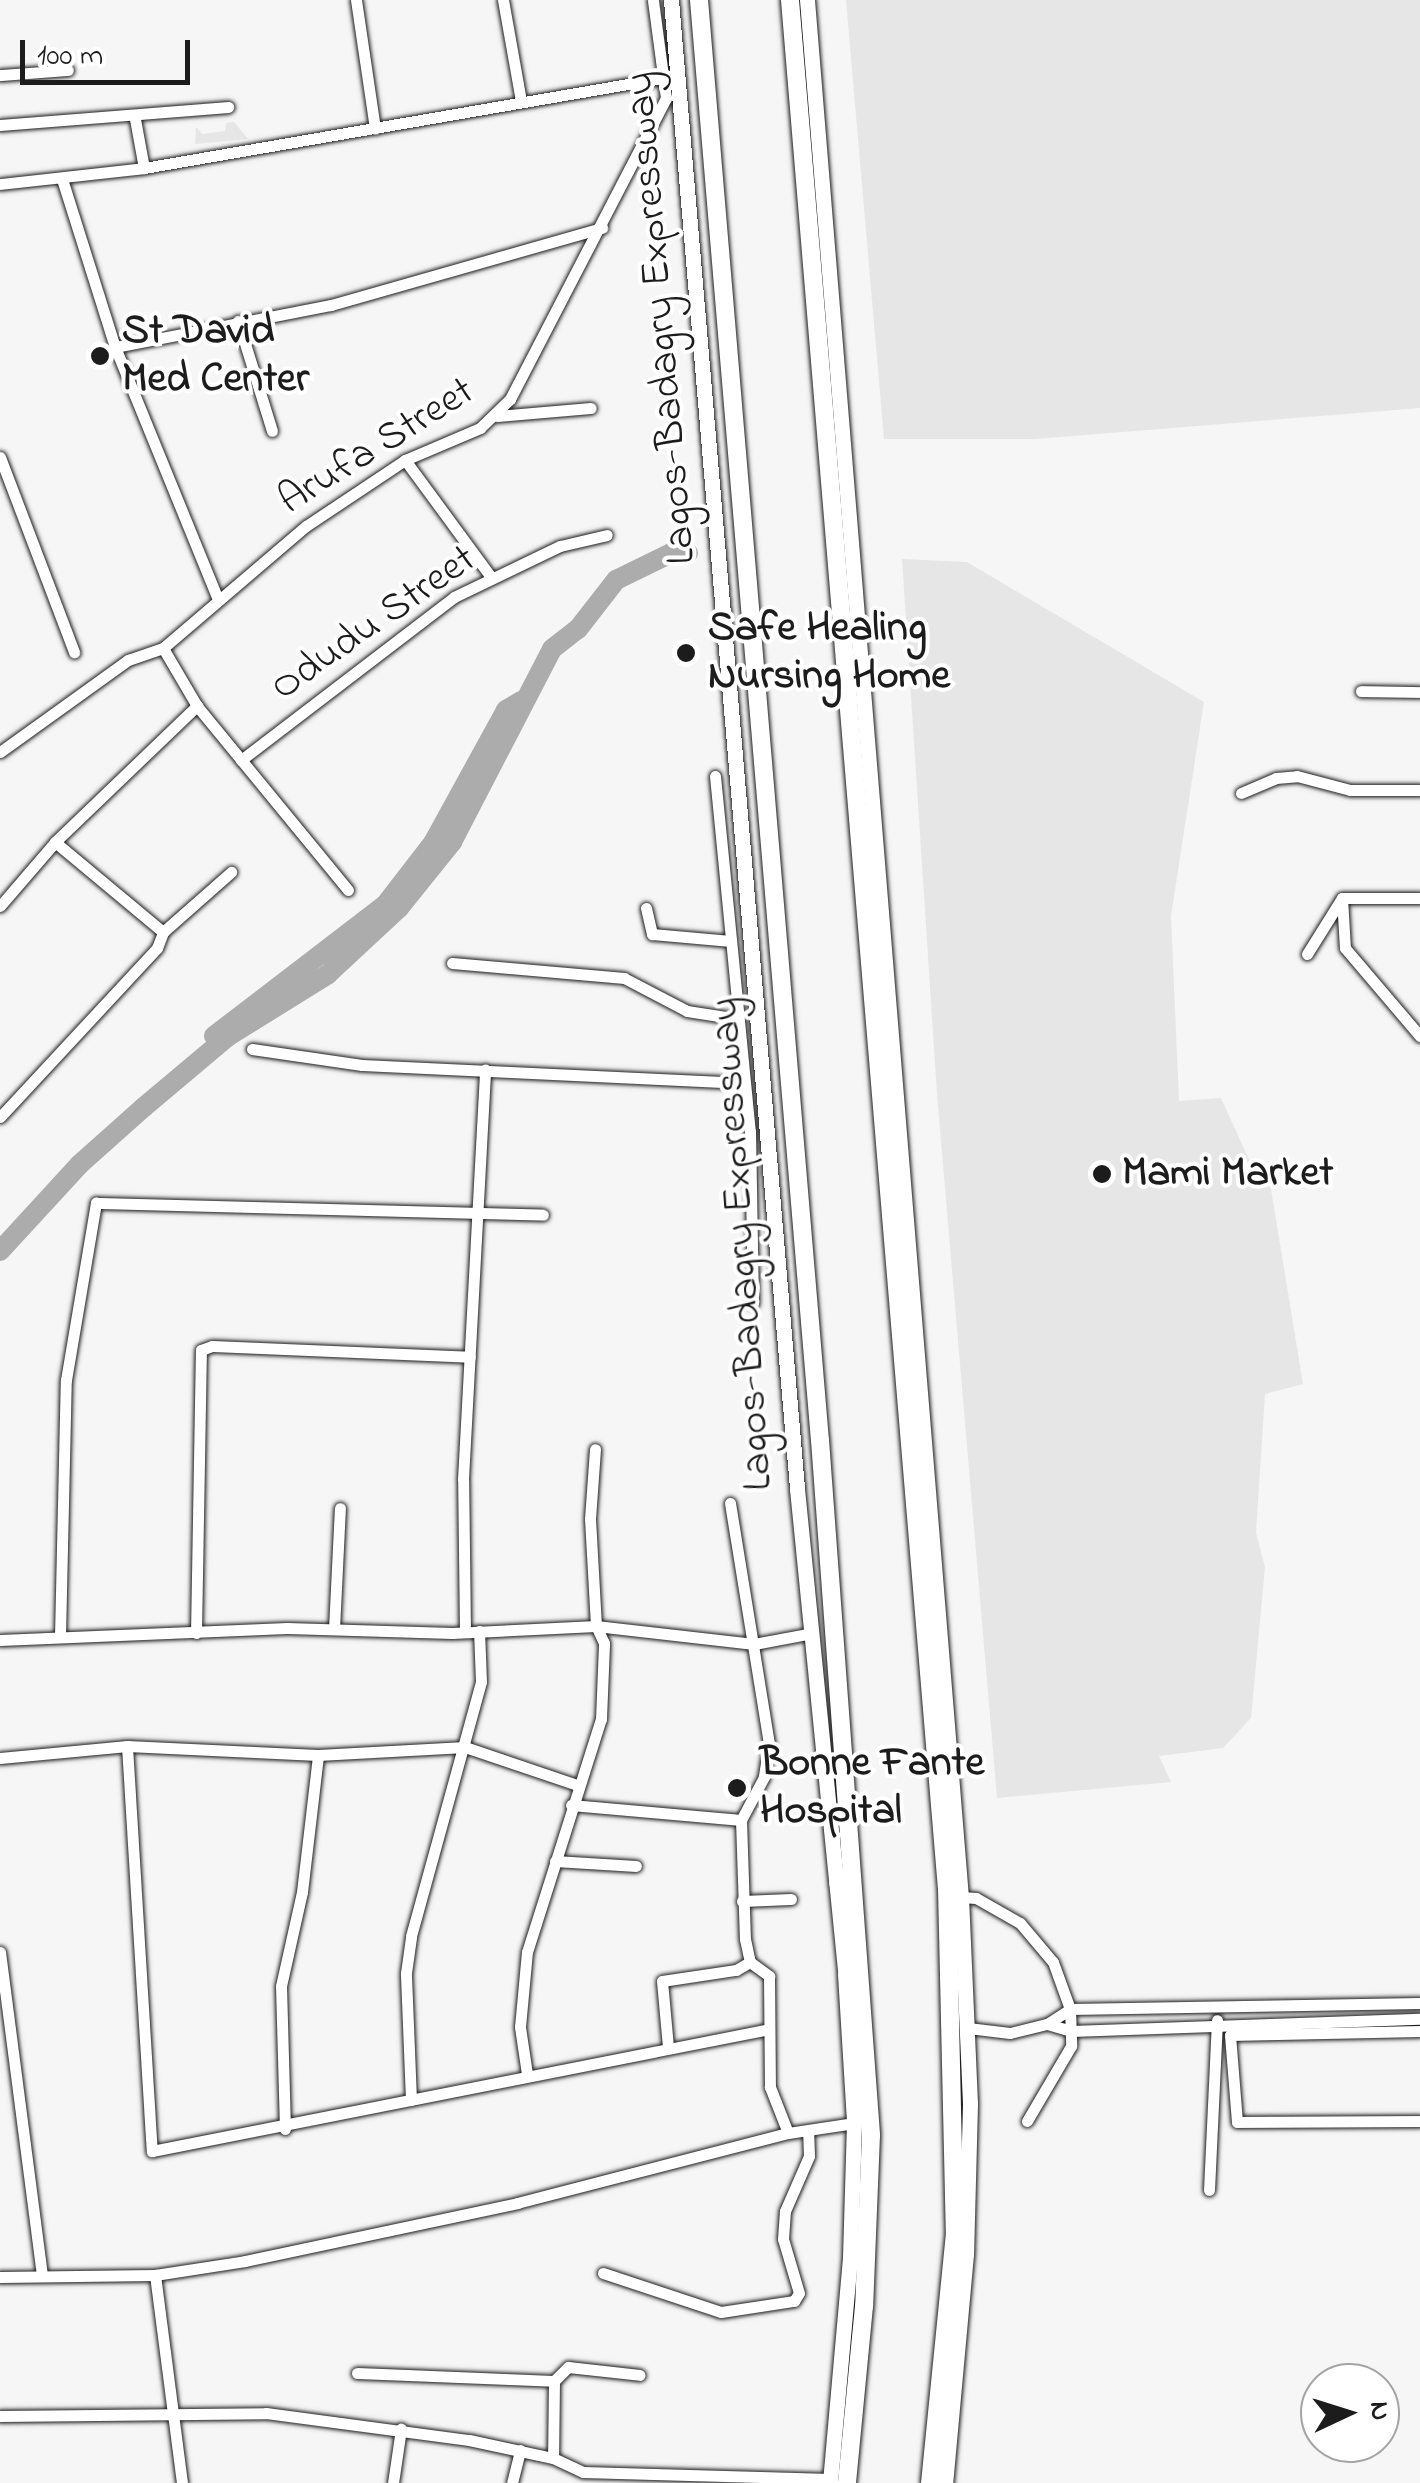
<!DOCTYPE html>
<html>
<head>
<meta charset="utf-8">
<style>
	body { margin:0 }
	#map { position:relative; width:1420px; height:2483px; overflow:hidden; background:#f6f6f6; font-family:"Indie Flower",sans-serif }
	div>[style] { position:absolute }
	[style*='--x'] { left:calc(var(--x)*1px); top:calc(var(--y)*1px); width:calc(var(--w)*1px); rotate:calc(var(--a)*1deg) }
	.built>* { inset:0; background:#e6e6e6 }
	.river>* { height:20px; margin:-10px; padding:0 10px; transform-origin:10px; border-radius:10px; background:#acacac }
	.roads { filter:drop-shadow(0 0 2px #1c1c1c) drop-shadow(0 0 2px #1c1c1c) }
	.minor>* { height:11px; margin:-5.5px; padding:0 5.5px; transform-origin:5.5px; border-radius:5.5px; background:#fff }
	.major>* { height:15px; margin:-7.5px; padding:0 7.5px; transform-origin:7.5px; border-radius:7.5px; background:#fff }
	.highway>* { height:18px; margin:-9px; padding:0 9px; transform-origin:9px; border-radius:9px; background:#fff }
	.dots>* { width:28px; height:28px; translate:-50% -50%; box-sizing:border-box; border:5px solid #fff; border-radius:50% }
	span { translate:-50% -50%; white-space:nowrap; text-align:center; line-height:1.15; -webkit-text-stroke:8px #fff; paint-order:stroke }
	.street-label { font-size:42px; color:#1c1c1c }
	.poi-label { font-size:42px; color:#1c1c1c; font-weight:700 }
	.left { translate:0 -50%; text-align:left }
	.north { position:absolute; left:1300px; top:2363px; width:100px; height:100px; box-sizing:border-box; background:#fff; border:2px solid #a4a4a4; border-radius:50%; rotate:86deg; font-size:28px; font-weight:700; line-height:40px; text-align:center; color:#1c1c1c }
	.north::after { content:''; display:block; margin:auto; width:35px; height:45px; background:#1c1c1c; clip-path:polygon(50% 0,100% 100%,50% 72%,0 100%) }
	.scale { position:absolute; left:20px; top:40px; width:170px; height:45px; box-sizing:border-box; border:5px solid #1c1c1c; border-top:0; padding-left:12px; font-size:30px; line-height:35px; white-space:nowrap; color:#1c1c1c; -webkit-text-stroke:8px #fff; paint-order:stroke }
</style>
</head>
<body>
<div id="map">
	<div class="built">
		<div style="clip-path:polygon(846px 0,1420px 0,1420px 408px,1035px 439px,884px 439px)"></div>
		<div style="clip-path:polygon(234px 122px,248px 139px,195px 144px,196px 127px,202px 134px,225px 131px,226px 123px)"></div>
		<div style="clip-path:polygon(902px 559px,967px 562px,1204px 702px,1171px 916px,1179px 1101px,1221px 1098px,1252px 1166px,1270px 1183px,1303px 1384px,1265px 1394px,1256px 1533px,1265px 1567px,1251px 1718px,1223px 1748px,1159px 1756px,1171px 1782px,997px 1798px,937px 1094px)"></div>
	</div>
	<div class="river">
		<div style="--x:214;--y:1036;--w:215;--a:-37.5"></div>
		<div style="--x:385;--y:905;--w:78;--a:-52.3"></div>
		<div style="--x:433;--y:843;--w:152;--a:-61.2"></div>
		<div style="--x:506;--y:710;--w:17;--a:-31"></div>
		<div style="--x:0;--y:1251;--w:118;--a:-47.4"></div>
		<div style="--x:80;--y:1164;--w:86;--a:-41.7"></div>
		<div style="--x:144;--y:1107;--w:109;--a:-40.1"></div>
		<div style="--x:227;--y:1037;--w:118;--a:-31.8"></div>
		<div style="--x:327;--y:975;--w:98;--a:-42.9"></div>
		<div style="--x:399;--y:908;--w:85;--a:-51.2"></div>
		<div style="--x:452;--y:842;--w:217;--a:-62.6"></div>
		<div style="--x:552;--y:649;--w:33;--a:-38"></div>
		<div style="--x:578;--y:629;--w:62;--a:-52.2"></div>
		<div style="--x:616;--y:580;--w:61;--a:-26.1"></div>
		<div style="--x:671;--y:553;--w:17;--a:0"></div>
	</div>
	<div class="roads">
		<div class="minor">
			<div style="--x:356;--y:0;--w:130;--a:81.6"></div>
			<div style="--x:503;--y:0;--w:103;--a:79.9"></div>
			<div style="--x:0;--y:75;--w:68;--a:-4.2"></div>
			<div style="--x:135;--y:119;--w:50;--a:79.6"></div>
			<div style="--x:0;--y:125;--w:229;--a:-4.5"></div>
			<div style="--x:62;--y:179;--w:176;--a:72.5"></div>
			<div style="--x:115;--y:347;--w:270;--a:67.8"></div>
			<div style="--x:0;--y:184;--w:145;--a:-6.3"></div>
			<div style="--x:144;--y:168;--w:532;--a:-9.85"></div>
			<div style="--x:238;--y:321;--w:115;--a:72.8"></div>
			<div style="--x:115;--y:347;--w:220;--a:-11"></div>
			<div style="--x:331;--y:305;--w:282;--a:-15.9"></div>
			<div style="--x:497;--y:416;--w:94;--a:-4.9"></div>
			<div style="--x:0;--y:457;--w:209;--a:69.2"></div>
			<div style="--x:405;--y:460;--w:145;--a:53.7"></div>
			<div style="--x:1361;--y:691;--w:59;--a:1"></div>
			<div style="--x:0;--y:752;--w:158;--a:-35.7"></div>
			<div style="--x:128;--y:660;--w:37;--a:-19"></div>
			<div style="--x:241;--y:760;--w:268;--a:-37.4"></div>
			<div style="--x:454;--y:597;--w:118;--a:-25.7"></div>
			<div style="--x:560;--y:546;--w:48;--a:-13.2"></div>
			<div style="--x:715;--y:776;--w:357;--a:84.4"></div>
			<div style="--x:750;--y:1131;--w:172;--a:89"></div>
			<div style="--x:1241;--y:793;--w:38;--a:-23"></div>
			<div style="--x:1276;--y:778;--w:21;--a:-5"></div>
			<div style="--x:1297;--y:776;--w:55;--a:14.8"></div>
			<div style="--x:1350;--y:790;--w:70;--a:0"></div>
			<div style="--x:55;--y:842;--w:141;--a:39.8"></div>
			<div style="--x:348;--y:890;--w:238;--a:-129.4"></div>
			<div style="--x:197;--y:706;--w:67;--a:-120.4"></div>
			<div style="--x:163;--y:648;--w:188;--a:-40.5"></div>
			<div style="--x:306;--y:526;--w:119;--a:-33.7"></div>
			<div style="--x:405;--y:460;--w:82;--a:-23.1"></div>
			<div style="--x:480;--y:428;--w:42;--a:-44"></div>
			<div style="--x:510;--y:399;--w:339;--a:-62.6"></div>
			<div style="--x:666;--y:98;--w:99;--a:-97.6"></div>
			<div style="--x:1342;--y:898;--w:50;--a:86.6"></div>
			<div style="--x:1345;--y:948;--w:116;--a:49.6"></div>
			<div style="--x:0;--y:906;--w:84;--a:-49.3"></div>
			<div style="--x:55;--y:842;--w:197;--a:-43.8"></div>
			<div style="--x:646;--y:908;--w:27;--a:77"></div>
			<div style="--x:652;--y:934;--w:79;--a:5.1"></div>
			<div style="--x:1307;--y:954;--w:66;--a:-58"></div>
			<div style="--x:1342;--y:898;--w:78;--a:0"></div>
			<div style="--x:452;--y:963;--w:173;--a:5"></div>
			<div style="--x:624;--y:978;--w:71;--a:27.6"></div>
			<div style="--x:687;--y:1011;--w:52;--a:8.9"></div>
			<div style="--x:252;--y:1049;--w:111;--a:8.3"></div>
			<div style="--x:362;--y:1065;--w:382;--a:2.7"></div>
			<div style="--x:0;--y:1117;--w:231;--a:-47.1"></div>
			<div style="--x:157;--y:948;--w:17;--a:-69"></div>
			<div style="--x:163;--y:932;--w:91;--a:-41.4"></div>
			<div style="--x:730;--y:1503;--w:244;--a:80.8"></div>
			<div style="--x:769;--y:1744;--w:33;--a:99"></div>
			<div style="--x:764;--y:1777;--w:49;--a:118.1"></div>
			<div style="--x:741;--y:1820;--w:119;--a:88.1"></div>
			<div style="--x:745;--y:1939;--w:24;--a:78"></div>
			<div style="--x:750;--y:1962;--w:24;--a:36"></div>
			<div style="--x:769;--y:1976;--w:111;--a:89.5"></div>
			<div style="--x:770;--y:2087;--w:49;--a:68.6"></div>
			<div style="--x:334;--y:1629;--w:121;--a:-87.2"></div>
			<div style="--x:465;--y:1632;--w:153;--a:-90.7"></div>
			<div style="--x:463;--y:1479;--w:410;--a:-86.9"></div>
			<div style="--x:196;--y:1633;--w:283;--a:-89"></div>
			<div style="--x:201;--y:1350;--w:12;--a:-20"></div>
			<div style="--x:212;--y:1346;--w:258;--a:2.4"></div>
			<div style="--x:60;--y:1636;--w:256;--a:-88.7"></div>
			<div style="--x:66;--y:1380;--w:180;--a:-80.4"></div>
			<div style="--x:96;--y:1203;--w:447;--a:1.5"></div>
			<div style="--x:0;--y:1640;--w:287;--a:-2.4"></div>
			<div style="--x:287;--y:1628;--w:165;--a:1.7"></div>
			<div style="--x:452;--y:1633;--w:144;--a:-2.8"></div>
			<div style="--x:596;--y:1626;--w:159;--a:6.5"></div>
			<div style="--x:754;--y:1644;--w:59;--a:-10.7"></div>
			<div style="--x:127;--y:1746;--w:406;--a:86.5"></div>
			<div style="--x:152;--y:2151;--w:629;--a:-11.18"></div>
			<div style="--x:0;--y:1758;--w:128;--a:-5.4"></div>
			<div style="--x:127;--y:1746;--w:191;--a:2.7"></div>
			<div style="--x:318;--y:1755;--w:147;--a:-3.1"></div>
			<div style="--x:465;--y:1747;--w:118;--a:18.7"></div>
			<div style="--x:571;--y:1805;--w:171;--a:5"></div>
			<div style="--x:555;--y:1861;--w:81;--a:3.5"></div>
			<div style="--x:961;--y:1897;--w:15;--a:4"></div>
			<div style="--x:976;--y:1898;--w:51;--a:29.6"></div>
			<div style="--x:1020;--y:1923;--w:51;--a:49.8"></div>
			<div style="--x:1053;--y:1962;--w:50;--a:70.1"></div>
			<div style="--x:1070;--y:2009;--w:37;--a:88"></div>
			<div style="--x:1071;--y:2046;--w:87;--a:120.4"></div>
			<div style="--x:742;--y:1901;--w:49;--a:-2.3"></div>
			<div style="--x:0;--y:1952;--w:326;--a:82.6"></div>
			<div style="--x:1047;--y:2024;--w:25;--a:16"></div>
			<div style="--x:1071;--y:2031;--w:349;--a:-2"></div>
			<div style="--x:968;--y:2028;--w:42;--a:6.8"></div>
			<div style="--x:1010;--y:2033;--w:38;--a:-14"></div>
			<div style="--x:1047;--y:2024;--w:27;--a:-33"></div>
			<div style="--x:1070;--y:2009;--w:350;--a:-1"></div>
			<div style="--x:1420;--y:2031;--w:190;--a:178.8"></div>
			<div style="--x:1230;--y:2035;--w:87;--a:85.4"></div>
			<div style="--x:1237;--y:2122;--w:183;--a:-0.3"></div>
			<div style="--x:668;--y:2047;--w:66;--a:-95.2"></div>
			<div style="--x:662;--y:1981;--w:75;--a:-8.5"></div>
			<div style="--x:736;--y:1970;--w:16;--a:-30"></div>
			<div style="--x:527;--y:2074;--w:48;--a:-98.5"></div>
			<div style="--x:520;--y:2027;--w:75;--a:-84.7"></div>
			<div style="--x:527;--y:1952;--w:244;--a:-72.4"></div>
			<div style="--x:601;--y:1719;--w:76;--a:-87.7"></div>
			<div style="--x:604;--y:1643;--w:19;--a:-115"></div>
			<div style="--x:596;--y:1626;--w:107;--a:-93.2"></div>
			<div style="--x:590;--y:1519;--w:70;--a:-85.9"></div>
			<div style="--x:411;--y:2100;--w:127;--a:-92.3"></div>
			<div style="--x:406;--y:1973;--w:37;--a:-82"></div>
			<div style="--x:411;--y:1936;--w:263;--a:-74.6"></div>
			<div style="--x:481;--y:1682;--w:51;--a:-92.2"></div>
			<div style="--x:285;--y:2129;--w:143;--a:-91.6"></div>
			<div style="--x:281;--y:1986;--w:96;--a:-77.4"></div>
			<div style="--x:302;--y:1892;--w:138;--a:-83.3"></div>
			<div style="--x:1209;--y:2190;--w:170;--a:-87.3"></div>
			<div style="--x:603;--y:2273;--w:124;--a:18.3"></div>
			<div style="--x:721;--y:2312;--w:74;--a:-8.6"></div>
			<div style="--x:794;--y:2301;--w:9;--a:-58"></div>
			<div style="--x:799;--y:2293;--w:56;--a:-106.5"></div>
			<div style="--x:783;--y:2239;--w:28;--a:-86"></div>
			<div style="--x:785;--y:2211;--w:60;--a:-66.4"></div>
			<div style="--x:809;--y:2156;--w:25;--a:-92"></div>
			<div style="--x:155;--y:2275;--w:210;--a:82.6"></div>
			<div style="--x:0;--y:2277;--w:155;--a:-0.7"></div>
			<div style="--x:155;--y:2275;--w:91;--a:-8.8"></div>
			<div style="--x:245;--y:2261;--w:278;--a:-12"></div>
			<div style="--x:517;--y:2203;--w:280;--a:-14.5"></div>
			<div style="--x:788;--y:2133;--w:67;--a:-8.6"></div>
			<div style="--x:357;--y:2373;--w:197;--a:2.3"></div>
			<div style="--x:554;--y:2381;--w:77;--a:90.7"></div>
			<div style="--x:554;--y:2381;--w:20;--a:-45"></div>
			<div style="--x:568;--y:2367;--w:72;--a:6.3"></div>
			<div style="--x:0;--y:2416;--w:266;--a:-0.6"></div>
			<div style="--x:266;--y:2413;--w:205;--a:7.6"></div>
			<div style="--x:469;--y:2440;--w:86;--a:12.1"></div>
			<div style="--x:553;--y:2458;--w:33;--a:25"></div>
			<div style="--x:583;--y:2472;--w:248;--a:1.6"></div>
			<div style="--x:393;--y:2483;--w:55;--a:-81.6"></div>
			<div style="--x:512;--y:2483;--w:34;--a:-76"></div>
		</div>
		<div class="major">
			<div style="--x:671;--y:0;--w:1494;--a:85.16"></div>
			<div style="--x:797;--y:1489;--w:487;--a:84.3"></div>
			<div style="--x:845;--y:1974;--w:149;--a:86.5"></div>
			<div style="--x:854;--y:2123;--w:135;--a:91.7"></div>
			<div style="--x:850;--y:2258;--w:226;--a:95.1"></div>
			<div style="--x:807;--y:0;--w:1903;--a:85.36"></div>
			<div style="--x:961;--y:1897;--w:207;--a:87.5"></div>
			<div style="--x:970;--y:2104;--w:150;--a:91.5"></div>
			<div style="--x:966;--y:2254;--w:230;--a:95.2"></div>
		</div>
		<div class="highway">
			<div style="--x:699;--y:0;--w:1445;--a:85.2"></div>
			<div style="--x:820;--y:1440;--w:697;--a:85.8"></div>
			<div style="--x:871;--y:2135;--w:171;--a:92.3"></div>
			<div style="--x:864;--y:2306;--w:178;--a:95.5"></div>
			<div style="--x:790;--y:0;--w:1895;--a:85.25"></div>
			<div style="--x:947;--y:1888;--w:345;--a:88.7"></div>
			<div style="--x:955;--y:2233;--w:251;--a:95.7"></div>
			<div style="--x:838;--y:1882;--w:42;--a:75"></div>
		</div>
	</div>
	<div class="dots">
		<div style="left:100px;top:356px;background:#1c1c1c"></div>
		<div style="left:686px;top:653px;background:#1c1c1c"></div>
		<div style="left:1102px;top:1174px;background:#1c1c1c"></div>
		<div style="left:737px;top:1788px;background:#1c1c1c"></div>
	</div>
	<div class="street-label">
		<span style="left:662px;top:318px;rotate:-95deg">Lagos-Badagry Expressway</span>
		<span style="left:377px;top:447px;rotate:-32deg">Arufa Street</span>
		<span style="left:374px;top:624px;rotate:-35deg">Odudu Street</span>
		<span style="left:743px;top:1244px;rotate:-94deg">Lagos-Badagry Expressway</span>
	</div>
	<div class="poi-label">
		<span class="left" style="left:122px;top:356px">St David<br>Med Center</span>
		<span class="left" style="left:708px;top:653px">Safe Healing<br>Nursing Home</span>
		<span class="left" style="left:1122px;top:1174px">Mami Market</span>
		<span class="left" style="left:760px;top:1788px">Bonne Fante<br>Hospital</span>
	</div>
	<div class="north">N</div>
	<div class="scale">100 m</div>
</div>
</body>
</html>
